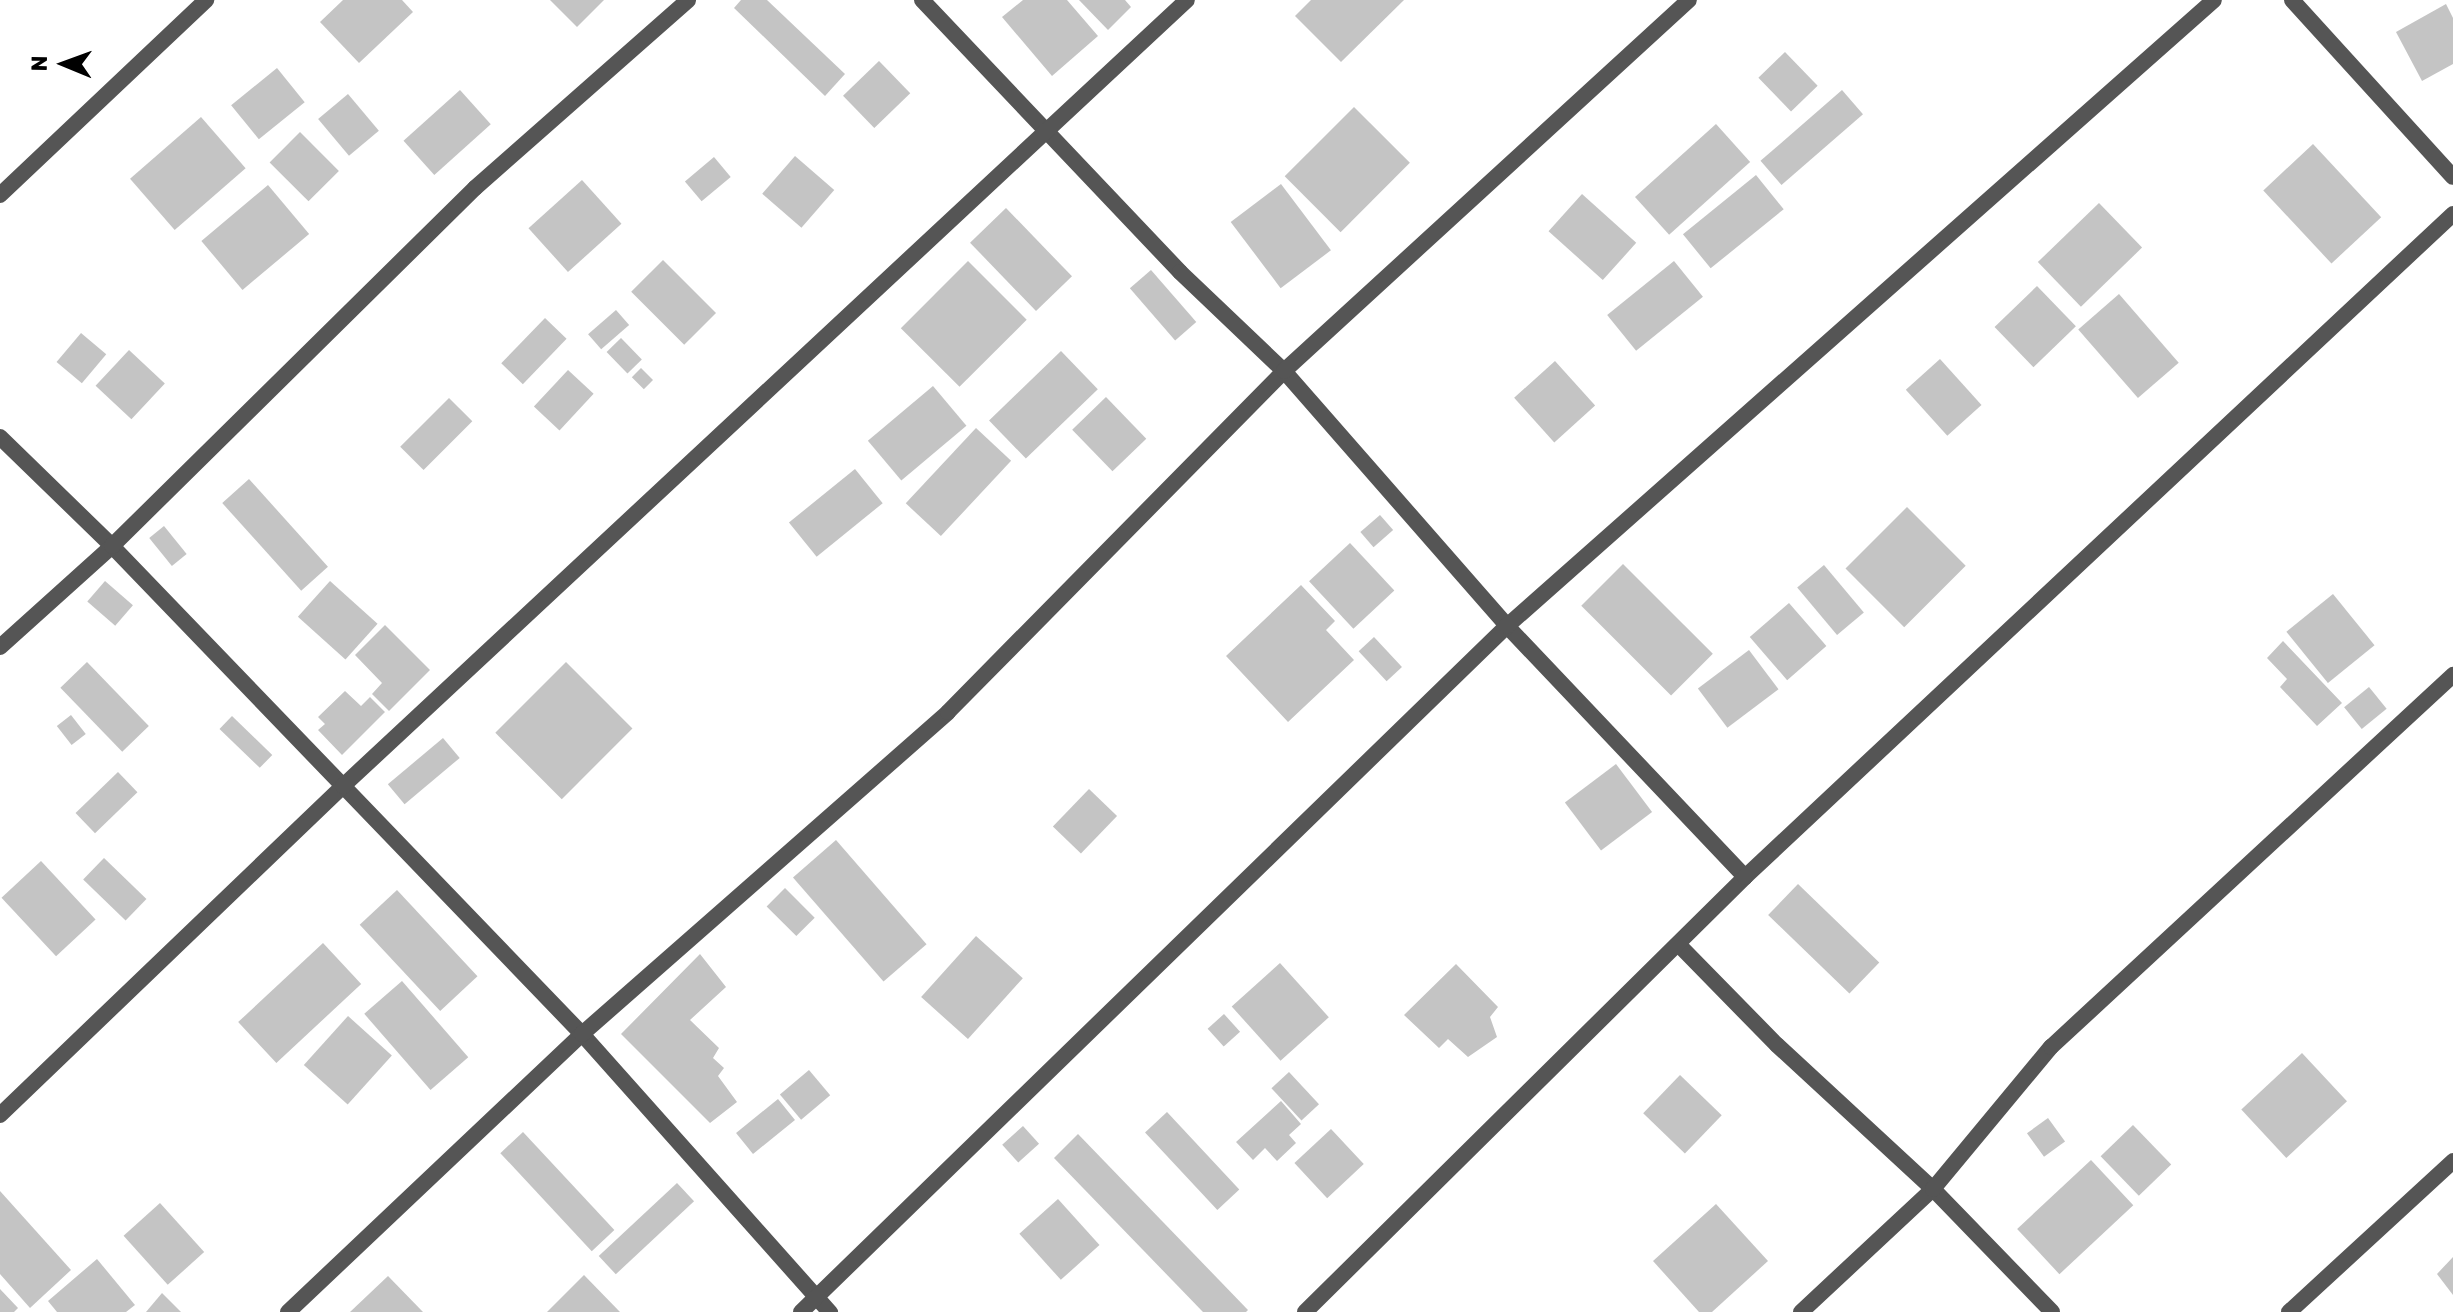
<!DOCTYPE html>
<html>
<head>
<meta charset="utf-8">
<style>
	body { margin:0 }
	#map { position:relative; width:2453px; height:1312px; overflow:hidden; background:#fff; font-family:Rubik,sans-serif }
	div>[style] { position:absolute }
	[style*='--x'] { left:calc(var(--x)*1px); top:calc(var(--y)*1px); width:calc(var(--w)*1px); rotate:calc(var(--a)*1deg) }
	.building>* { inset:0; background:#c4c4c4; transform-origin:0 0 }
	.street>* { height:16px; margin:-8px; padding:0 8px; transform-origin:8px; border-radius:8px; background:#555 }
	span { translate:-50% -50%; white-space:nowrap; text-align:center; line-height:1.15; -webkit-text-stroke:7px #fff; paint-order:stroke }
	.north { position:absolute; left:24px; top:24px; width:80px; height:80px; -webkit-text-stroke:6px #fff; paint-order:stroke; rotate:271deg; font-size:22px; font-weight:700; line-height:32px; text-align:center; color:#000 }
	.north::after { content:''; display:block; margin:auto; width:28px; height:36px; background:#000; clip-path:polygon(50% 0,100% 100%,50% 72%,0 100%) }
</style>
</head>
<body>
<div id="map">
	<div class="building">
		<div style="clip-path:polygon(343px 0,402px 0,413px 12px,359px 63px,320px 22px)"></div>
		<div style="clip-path:polygon(550px 0,604px 0,577px 27px)"></div>
		<div style="clip-path:polygon(741px 0,767px 0,845px 74px,825px 96px,734px 8px)"></div>
		<div style="clip-path:polygon(1023px 0,1067px 0,1098px 36px,1052px 76px,1002px 17px)"></div>
		<div style="clip-path:polygon(1079px 0,1125px 0,1131px 7px,1108px 30px)"></div>
		<div style="clip-path:polygon(1311px 0,1404px 0,1341px 62px,1295px 16px)"></div>
		<div style="clip-path:polygon(2446px 4px,2453px 18px,2453px 64px,2422px 81px,2396px 32px)"></div>
		<div style="left:1785px;top:52px;width:47px;height:37px;rotate:46deg"></div>
		<div style="left:879px;top:61px;width:45px;height:50px;rotate:46deg"></div>
		<div style="left:277px;top:68px;width:44px;height:59px;rotate:51deg"></div>
		<div style="left:460px;top:90px;width:46px;height:76px;rotate:48deg"></div>
		<div style="left:1842px;top:90px;width:32px;height:108px;rotate:49deg"></div>
		<div style="left:348px;top:94px;width:48px;height:39px;rotate:50deg"></div>
		<div style="left:1354px;top:107px;width:79px;height:98px;rotate:45deg"></div>
		<div style="left:201px;top:117px;width:68px;height:94px;rotate:49deg"></div>
		<div style="left:1716px;top:124px;width:51px;height:109px;rotate:48deg"></div>
		<div style="left:300px;top:132px;width:55px;height:43px;rotate:45deg"></div>
		<div style="left:2313px;top:144px;width:100px;height:68px;rotate:47deg"></div>
		<div style="left:795px;top:156px;width:52px;height:50px;rotate:41deg"></div>
		<div style="left:714px;top:157px;width:26px;height:38px;rotate:50deg"></div>
		<div style="left:1756px;top:175px;width:44px;height:94px;rotate:51deg"></div>
		<div style="left:582px;top:180px;width:59px;height:72px;rotate:48deg"></div>
		<div style="left:1281px;top:184px;width:83px;height:63px;rotate:53deg"></div>
		<div style="left:268px;top:185px;width:64px;height:87px;rotate:50deg"></div>
		<div style="left:1582px;top:194px;width:73px;height:50px;rotate:42deg"></div>
		<div style="left:2099px;top:203px;width:62px;height:85px;rotate:46deg"></div>
		<div style="left:1006px;top:208px;width:95px;height:50px;rotate:46deg"></div>
		<div style="left:663px;top:260px;width:75px;height:45px;rotate:45deg"></div>
		<div style="left:968px;top:261px;width:83px;height:95px;rotate:45deg"></div>
		<div style="left:1674px;top:261px;width:46px;height:86px;rotate:51deg"></div>
		<div style="left:1151px;top:270px;width:69px;height:28px;rotate:49deg"></div>
		<div style="left:2037px;top:286px;width:56px;height:59px;rotate:46deg"></div>
		<div style="left:2119px;top:294px;width:91px;height:54px;rotate:49deg"></div>
		<div style="left:616px;top:310px;width:20px;height:37px;rotate:49deg"></div>
		<div style="left:545px;top:318px;width:30px;height:63px;rotate:44deg"></div>
		<div style="left:81px;top:333px;width:33px;height:38px;rotate:40deg"></div>
		<div style="left:621px;top:338px;width:30px;height:20px;rotate:46deg"></div>
		<div style="left:129px;top:350px;width:49px;height:49px;rotate:43deg"></div>
		<div style="left:1061px;top:351px;width:53px;height:100px;rotate:46deg"></div>
		<div style="left:1940px;top:359px;width:62px;height:46px;rotate:48deg"></div>
		<div style="left:1555px;top:361px;width:60px;height:55px;rotate:48deg"></div>
		<div style="left:641px;top:368px;width:17px;height:13px;rotate:45deg"></div>
		<div style="left:568px;top:370px;width:35px;height:50px;rotate:43deg"></div>
		<div style="left:933px;top:386px;width:52px;height:85px;rotate:50deg"></div>
		<div style="left:1106px;top:397px;width:58px;height:47px;rotate:46deg"></div>
		<div style="left:449px;top:398px;width:33px;height:69px;rotate:45deg"></div>
		<div style="left:976px;top:428px;width:48px;height:103px;rotate:43deg"></div>
		<div style="left:855px;top:469px;width:44px;height:85px;rotate:51deg"></div>
		<div style="left:249px;top:479px;width:118px;height:36px;rotate:48deg"></div>
		<div style="left:1907px;top:507px;width:83px;height:87px;rotate:45deg"></div>
		<div style="left:1380px;top:515px;width:20px;height:26px;rotate:49deg"></div>
		<div style="left:164px;top:526px;width:36px;height:19px;rotate:51deg"></div>
		<div style="left:1350px;top:543px;width:65px;height:56px;rotate:47deg"></div>
		<div style="left:1623px;top:564px;width:127px;height:59px;rotate:45deg"></div>
		<div style="left:1824px;top:565px;width:62px;height:35px;rotate:50deg"></div>
		<div style="left:105px;top:581px;width:37px;height:27px;rotate:41deg"></div>
		<div style="left:330px;top:581px;width:64px;height:48px;rotate:42deg"></div>
		<div style="clip-path:polygon(1301px 585px,1335px 621px,1326px 630px,1354px 660px,1288px 722px,1226px 656px)"></div>
		<div style="left:2333px;top:594px;width:66px;height:60px;rotate:51deg"></div>
		<div style="left:1789px;top:603px;width:57px;height:52px;rotate:49deg"></div>
		<div style="clip-path:polygon(385px 625px,430px 670px,389px 711px,372px 694px,382px 683px,355px 655px)"></div>
		<div style="left:1374px;top:637px;width:41px;height:21px;rotate:47deg"></div>
		<div style="clip-path:polygon(2283px 641px,2342px 703px,2317px 726px,2280px 687px,2287px 679px,2267px 658px)"></div>
		<div style="left:1749px;top:650px;width:49px;height:64px;rotate:53deg"></div>
		<div style="left:87px;top:662px;width:89px;height:37px;rotate:46deg"></div>
		<div style="left:566px;top:662px;width:94px;height:100px;rotate:45deg"></div>
		<div style="left:2369px;top:687px;width:28px;height:32px;rotate:51deg"></div>
		<div style="clip-path:polygon(345px 691px,361px 706px,370px 697px,385px 712px,342px 755px,318px 730px,325px 724px,318px 717px)"></div>
		<div style="left:71px;top:715px;width:24px;height:18px;rotate:52deg"></div>
		<div style="left:232px;top:716px;width:56px;height:18px;rotate:44deg"></div>
		<div style="left:443px;top:738px;width:26px;height:72px;rotate:50deg"></div>
		<div style="left:1616px;top:764px;width:60px;height:64px;rotate:53deg"></div>
		<div style="left:118px;top:772px;width:28px;height:59px;rotate:46deg"></div>
		<div style="left:1089px;top:789px;width:39px;height:52px;rotate:44deg"></div>
		<div style="left:836px;top:840px;width:138px;height:57px;rotate:49deg"></div>
		<div style="left:104px;top:858px;width:59px;height:30px;rotate:44deg"></div>
		<div style="left:41px;top:861px;width:80px;height:54px;rotate:47deg"></div>
		<div style="left:1798px;top:884px;width:113px;height:43px;rotate:44deg"></div>
		<div style="left:785px;top:888px;width:42px;height:26px;rotate:45deg"></div>
		<div style="left:397px;top:890px;width:118px;height:51px;rotate:47deg"></div>
		<div style="left:976px;top:936px;width:63px;height:82px;rotate:42deg"></div>
		<div style="left:323px;top:943px;width:56px;height:116px;rotate:47deg"></div>
		<div style="clip-path:polygon(700px 954px,726px 987px,690px 1020px,719px 1048px,713px 1058px,724px 1068px,718px 1076px,737px 1102px,710px 1123px,621px 1034px)"></div>
		<div style="left:1280px;top:963px;width:73px;height:65px;rotate:48deg"></div>
		<div style="clip-path:polygon(1456px 964px,1498px 1007px,1490px 1017px,1497px 1037px,1468px 1057px,1448px 1039px,1439px 1048px,1404px 1015px)"></div>
		<div style="left:402px;top:981px;width:101px;height:50px;rotate:49deg"></div>
		<div style="left:1224px;top:1014px;width:24px;height:22px;rotate:48deg"></div>
		<div style="left:348px;top:1016px;width:59px;height:66px;rotate:42deg"></div>
		<div style="left:2302px;top:1053px;width:66px;height:83px;rotate:47deg"></div>
		<div style="left:809px;top:1070px;width:33px;height:38px;rotate:50deg"></div>
		<div style="left:1289px;top:1072px;width:44px;height:24px;rotate:47deg"></div>
		<div style="left:1680px;top:1075px;width:58px;height:53px;rotate:44deg"></div>
		<div style="left:778px;top:1099px;width:27px;height:54px;rotate:51deg"></div>
		<div style="clip-path:polygon(1281px 1101px,1301px 1124px,1289px 1135px,1296px 1143px,1277px 1161px,1265px 1148px,1253px 1160px,1236px 1142px)"></div>
		<div style="left:1167px;top:1112px;width:106px;height:30px;rotate:47deg"></div>
		<div style="left:2048px;top:1118px;width:29px;height:26px;rotate:54deg"></div>
		<div style="left:2133px;top:1125px;width:55px;height:45px;rotate:46deg"></div>
		<div style="left:1023px;top:1126px;width:24px;height:28px;rotate:48deg"></div>
		<div style="left:1331px;top:1129px;width:48px;height:50px;rotate:47deg"></div>
		<div style="left:523px;top:1132px;width:134px;height:31px;rotate:47deg"></div>
		<div style="clip-path:polygon(1078px 1134px,1248px 1310px,1246px 1312px,1203px 1312px,1054px 1158px)"></div>
		<div style="left:2091px;top:1160px;width:62px;height:101px;rotate:47deg"></div>
		<div style="left:677px;top:1183px;width:25px;height:107px;rotate:47deg"></div>
		<div style="clip-path:polygon(0 1191px,71px 1270px,30px 1308px,0 1274px)"></div>
		<div style="left:1058px;top:1199px;width:62px;height:52px;rotate:48deg"></div>
		<div style="left:160px;top:1203px;width:66px;height:49px;rotate:48deg"></div>
		<div style="clip-path:polygon(1716px 1204px,1768px 1261px,1712px 1312px,1699px 1312px,1653px 1261px)"></div>
		<div style="clip-path:polygon(2453px 1257px,2453px 1295px,2437px 1274px)"></div>
		<div style="clip-path:polygon(97px 1259px,135px 1305px,126px 1312px,57px 1312px,48px 1301px)"></div>
		<div style="clip-path:polygon(584px 1275px,620px 1312px,547px 1312px)"></div>
		<div style="clip-path:polygon(388px 1276px,423px 1312px,350px 1312px)"></div>
		<div style="clip-path:polygon(0 1289px,18px 1308px,14px 1312px,0 1312px)"></div>
		<div style="clip-path:polygon(162px 1293px,181px 1312px,146px 1312px)"></div>
	</div>
	<div class="street">
		<div style="--x:922;--y:0;--w:375;--a:46.5"></div>
		<div style="--x:1180;--y:272;--w:144;--a:43.6"></div>
		<div style="--x:1284;--y:371;--w:339;--a:48.8"></div>
		<div style="--x:1507;--y:626;--w:346;--a:46.5"></div>
		<div style="--x:2292;--y:0;--w:239;--a:47.7"></div>
		<div style="--x:0;--y:195;--w:284;--a:-43.4"></div>
		<div style="--x:0;--y:437;--w:156;--a:44.2"></div>
		<div style="--x:112;--y:546;--w:678;--a:46.08"></div>
		<div style="--x:582;--y:1034;--w:373;--a:48.3"></div>
		<div style="--x:0;--y:647;--w:151;--a:-42"></div>
		<div style="--x:112;--y:546;--w:510;--a:-44.6"></div>
		<div style="--x:475;--y:188;--w:284;--a:-41.4"></div>
		<div style="--x:1678;--y:944;--w:141;--a:45.6"></div>
		<div style="--x:1777;--y:1045;--w:212;--a:42.7"></div>
		<div style="--x:1933;--y:1189;--w:171;--a:45.9"></div>
		<div style="--x:0;--y:1115;--w:475;--a:-43.8"></div>
		<div style="--x:343;--y:786;--w:1153;--a:-42.96"></div>
		<div style="--x:288;--y:1312;--w:405;--a:-43.4"></div>
		<div style="--x:582;--y:1034;--w:487;--a:-41.3"></div>
		<div style="--x:948;--y:712;--w:479;--a:-45.4"></div>
		<div style="--x:1284;--y:371;--w:549;--a:-42.49"></div>
		<div style="--x:801;--y:1312;--w:984;--a:-44.18"></div>
		<div style="--x:1507;--y:626;--w:944;--a:-41.52"></div>
		<div style="--x:1305;--y:1312;--w:619;--a:-44.67"></div>
		<div style="--x:1745;--y:877;--w:970;--a:-43.12"></div>
		<div style="--x:1801;--y:1312;--w:180;--a:-43"></div>
		<div style="--x:1933;--y:1189;--w:185;--a:-50.3"></div>
		<div style="--x:2051;--y:1047;--w:548;--a:-42.78"></div>
		<div style="--x:2289;--y:1312;--w:223;--a:-42.6"></div>
	</div>
	<div class="north">N</div>
</div>
</body>
</html>
